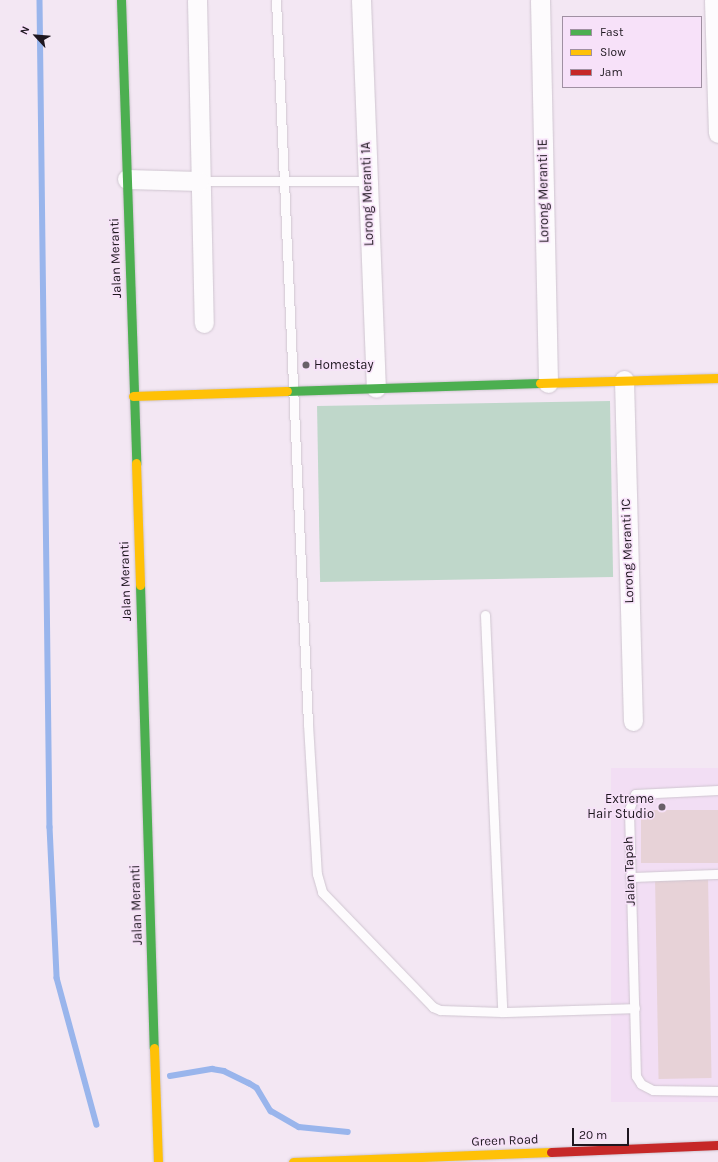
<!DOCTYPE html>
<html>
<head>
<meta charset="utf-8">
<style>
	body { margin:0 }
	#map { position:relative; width:718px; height:1162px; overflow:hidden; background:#f3e7f3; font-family:Karla,sans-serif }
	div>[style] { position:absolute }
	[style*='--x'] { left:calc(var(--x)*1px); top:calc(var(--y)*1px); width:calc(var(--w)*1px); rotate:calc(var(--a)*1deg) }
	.built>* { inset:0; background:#f2def4; transform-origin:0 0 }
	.green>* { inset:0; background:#bfd7ca; transform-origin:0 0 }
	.stream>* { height:5.5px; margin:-2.75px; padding:0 2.75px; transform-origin:2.75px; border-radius:2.75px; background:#99b5ec }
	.building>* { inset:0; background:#e7d2d7; transform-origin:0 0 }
	.roads { filter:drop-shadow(0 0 1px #cfc5d0) drop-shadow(0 0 1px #cfc5d0) }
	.lane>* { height:9px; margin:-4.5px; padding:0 4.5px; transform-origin:4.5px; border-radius:4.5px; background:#fdfbfd }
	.street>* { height:19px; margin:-9.5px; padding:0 9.5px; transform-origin:9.5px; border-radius:9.5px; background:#fdfbfd }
	.fast>* { height:9px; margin:-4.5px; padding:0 4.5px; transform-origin:4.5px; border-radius:4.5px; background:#4caf50 }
	.slow>* { height:9px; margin:-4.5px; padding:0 4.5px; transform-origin:4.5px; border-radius:4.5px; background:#ffc107 }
	.jam>* { height:9px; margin:-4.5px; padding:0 4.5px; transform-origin:4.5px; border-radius:4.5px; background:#c62828 }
	.dots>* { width:11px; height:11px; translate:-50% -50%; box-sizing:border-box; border:2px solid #f7e1f9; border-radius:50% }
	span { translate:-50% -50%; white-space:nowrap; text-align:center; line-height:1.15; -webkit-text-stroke:3px #f7e1f9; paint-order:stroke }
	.street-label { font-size:13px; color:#1e171f }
	.poi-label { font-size:13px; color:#1e171f }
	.left { translate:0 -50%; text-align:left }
	.right { translate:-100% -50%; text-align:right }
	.legend { position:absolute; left:562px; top:16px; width:140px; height:72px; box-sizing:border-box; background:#f7e1f9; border:1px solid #a090a2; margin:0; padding:5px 7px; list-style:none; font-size:12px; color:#1e171f }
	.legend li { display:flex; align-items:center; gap:8px; height:20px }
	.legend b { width:20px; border:1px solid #a090a2 }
	.north { position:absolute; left:16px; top:16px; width:40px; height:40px; -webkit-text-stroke:3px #f7e1f9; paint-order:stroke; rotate:296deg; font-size:11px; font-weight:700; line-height:16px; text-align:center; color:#1e171f }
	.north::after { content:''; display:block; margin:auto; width:14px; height:18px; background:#1e171f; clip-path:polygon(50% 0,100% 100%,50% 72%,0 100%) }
	.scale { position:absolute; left:572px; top:1128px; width:57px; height:18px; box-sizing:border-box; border:2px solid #1e171f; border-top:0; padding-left:5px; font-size:12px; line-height:14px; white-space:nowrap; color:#1e171f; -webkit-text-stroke:3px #f7e1f9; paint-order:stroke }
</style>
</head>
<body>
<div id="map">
	<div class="built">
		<div style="left:718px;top:768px;width:334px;height:107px;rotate:90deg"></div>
	</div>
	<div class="green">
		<div style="left:610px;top:401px;width:176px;height:293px;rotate:89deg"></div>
	</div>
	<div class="stream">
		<div style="--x:40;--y:0;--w:827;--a:89.31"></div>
		<div style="--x:50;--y:827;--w:151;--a:87.3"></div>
		<div style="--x:57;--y:978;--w:152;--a:74.8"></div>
		<div style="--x:170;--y:1076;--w:43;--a:-9.5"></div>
		<div style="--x:212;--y:1069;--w:12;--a:9"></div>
		<div style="--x:224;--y:1071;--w:28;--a:26"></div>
		<div style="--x:249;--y:1083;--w:9;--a:32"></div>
		<div style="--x:257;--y:1088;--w:27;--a:59"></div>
		<div style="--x:271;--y:1111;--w:32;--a:30"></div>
		<div style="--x:299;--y:1127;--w:49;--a:5.8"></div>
	</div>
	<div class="building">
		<div style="left:718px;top:810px;width:53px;height:77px;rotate:90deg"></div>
		<div style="left:708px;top:876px;width:202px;height:53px;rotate:89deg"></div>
	</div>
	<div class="roads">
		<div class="lane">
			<div style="--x:276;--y:0;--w:725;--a:87.47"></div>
			<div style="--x:308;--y:724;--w:150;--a:86.6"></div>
			<div style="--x:317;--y:874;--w:19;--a:74"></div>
			<div style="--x:322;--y:892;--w:160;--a:46"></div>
			<div style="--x:433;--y:1007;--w:8;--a:23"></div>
			<div style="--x:440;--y:1010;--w:62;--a:1.8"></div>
			<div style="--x:502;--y:1012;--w:133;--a:-1.7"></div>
			<div style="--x:199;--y:181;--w:169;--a:0"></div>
			<div style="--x:485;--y:615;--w:397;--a:87.5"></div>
			<div style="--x:718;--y:790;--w:83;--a:177.2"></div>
			<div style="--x:635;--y:794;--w:17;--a:111"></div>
			<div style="--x:629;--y:810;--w:266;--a:88.5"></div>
			<div style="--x:636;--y:1076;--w:9;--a:58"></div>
			<div style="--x:641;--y:1084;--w:13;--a:27"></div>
			<div style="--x:653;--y:1090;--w:65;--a:0.9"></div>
			<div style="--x:630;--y:877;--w:88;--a:-2"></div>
		</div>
		<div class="street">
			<div style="--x:197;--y:0;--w:323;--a:88.8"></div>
			<div style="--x:361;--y:0;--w:388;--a:87.8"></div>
			<div style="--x:540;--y:0;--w:383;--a:88.8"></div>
			<div style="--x:714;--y:0;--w:133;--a:88.3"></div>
			<div style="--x:127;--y:179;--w:72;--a:1.6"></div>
			<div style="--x:624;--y:380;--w:341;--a:88.5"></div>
		</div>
		<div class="fast">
			<div style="--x:121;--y:0;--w:463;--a:88.1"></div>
			<div style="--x:287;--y:391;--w:253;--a:-1.8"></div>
			<div style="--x:140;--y:585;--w:463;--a:88.3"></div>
		</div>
		<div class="slow">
			<div style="--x:540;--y:383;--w:178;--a:-1.6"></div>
			<div style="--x:133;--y:396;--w:154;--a:-1.9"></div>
			<div style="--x:136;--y:463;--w:122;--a:88.1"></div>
			<div style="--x:154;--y:1048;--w:114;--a:88"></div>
			<div style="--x:293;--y:1162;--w:258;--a:-2.2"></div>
		</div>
		<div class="jam">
			<div style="--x:551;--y:1152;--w:167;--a:-2.4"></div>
		</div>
	</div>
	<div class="dots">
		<div style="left:306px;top:365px;background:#696069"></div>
		<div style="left:662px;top:807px;background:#696069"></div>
	</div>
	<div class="street-label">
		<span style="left:544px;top:191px;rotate:-91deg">Lorong Meranti 1E</span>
		<span style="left:368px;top:194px;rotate:-92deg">Lorong Meranti 1A</span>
		<span style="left:116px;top:258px;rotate:-92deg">Jalan Meranti</span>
		<span style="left:628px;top:551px;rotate:-92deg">Lorong Meranti 1C</span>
		<span style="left:126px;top:581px;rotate:-92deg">Jalan Meranti</span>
		<span style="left:630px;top:871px;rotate:-92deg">Jalan Tapah</span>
		<span style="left:137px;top:905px;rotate:-92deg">Jalan Meranti</span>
		<span style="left:505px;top:1141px;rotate:-2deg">Green Road</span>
	</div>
	<div class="poi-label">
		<span class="left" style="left:314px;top:365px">Homestay</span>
		<span class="right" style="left:654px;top:807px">Extreme<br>Hair Studio</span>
	</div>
	<ul class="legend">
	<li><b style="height:5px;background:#4caf50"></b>Fast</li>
	<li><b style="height:5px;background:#ffc107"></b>Slow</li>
	<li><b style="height:5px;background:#c62828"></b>Jam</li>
	</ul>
	<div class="north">N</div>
	<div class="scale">20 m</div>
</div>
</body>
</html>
